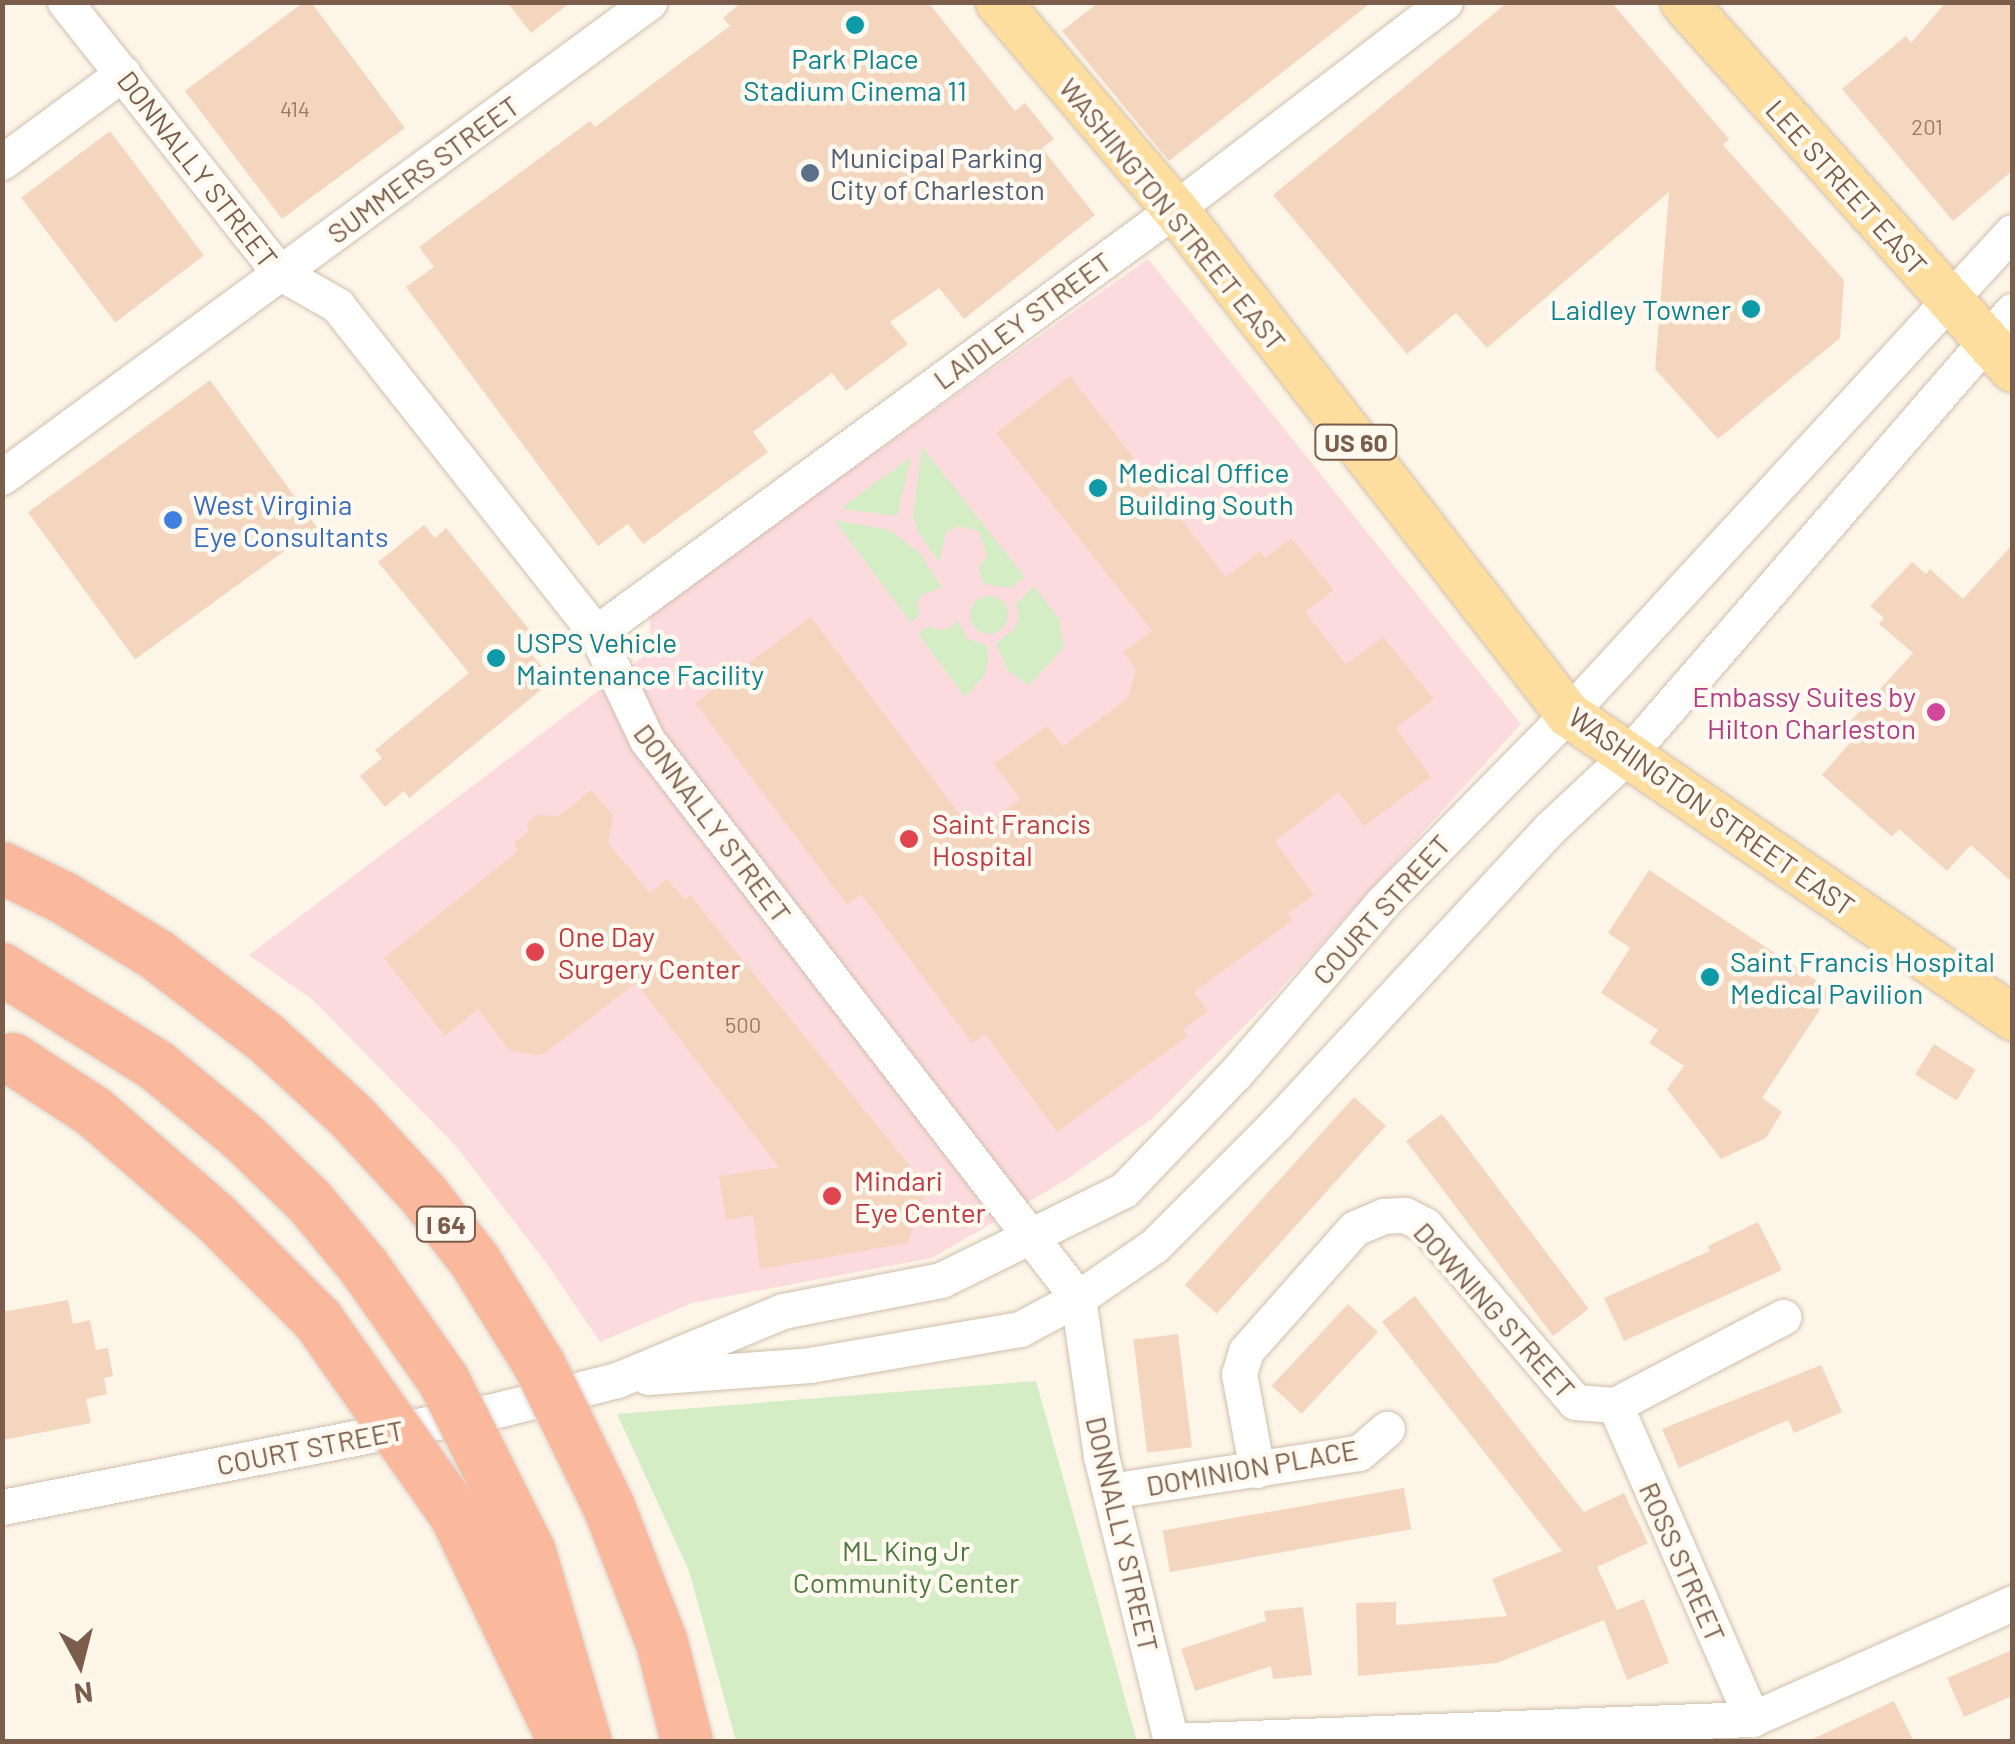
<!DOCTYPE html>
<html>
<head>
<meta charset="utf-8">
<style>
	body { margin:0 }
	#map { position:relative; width:2015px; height:1744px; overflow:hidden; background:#fdf6e8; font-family:Barlow,sans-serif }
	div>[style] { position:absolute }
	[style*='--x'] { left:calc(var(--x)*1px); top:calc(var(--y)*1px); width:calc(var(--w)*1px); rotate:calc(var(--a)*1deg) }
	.medical>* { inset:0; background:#fcdbde }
	.green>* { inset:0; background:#d4edc5 }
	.round { border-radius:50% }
	.building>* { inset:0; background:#f4d6be; transform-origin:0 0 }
	.roads { filter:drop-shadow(0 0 2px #d1beac) drop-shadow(0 0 2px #d1beac) }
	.minor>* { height:35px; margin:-17.5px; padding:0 17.5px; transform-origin:17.5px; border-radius:17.5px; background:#fff }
	.major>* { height:45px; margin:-22.5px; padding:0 22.5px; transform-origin:22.5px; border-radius:22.5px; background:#fede9e }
	.bridges { filter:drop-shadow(0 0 2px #dcd5d0) drop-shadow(0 0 2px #dcd5d0) }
	.highway-bridge>* { height:52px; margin:-26px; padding:0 26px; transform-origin:26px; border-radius:26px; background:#fab89c }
	.dots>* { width:28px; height:28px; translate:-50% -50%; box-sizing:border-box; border:5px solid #fff9f0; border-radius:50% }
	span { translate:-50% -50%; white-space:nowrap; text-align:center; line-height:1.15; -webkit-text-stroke:9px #fff9f0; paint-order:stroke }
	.number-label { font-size:22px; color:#987b67 }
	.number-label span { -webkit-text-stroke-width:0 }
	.shield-label span { padding:2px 8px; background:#fff9f0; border:2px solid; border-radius:8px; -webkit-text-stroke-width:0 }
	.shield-label { font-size:25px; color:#7a5d4a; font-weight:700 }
	.culture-label { font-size:28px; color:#0d838f }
	.right { translate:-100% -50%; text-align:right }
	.left { translate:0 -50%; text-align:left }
	.service-label { font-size:28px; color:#4e5e75 }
	.street-label { font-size:28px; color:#7a5d4a }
	.shop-label { font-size:28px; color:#366cbe }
	.hotel-label { font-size:28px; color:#b23c85 }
	.health-label { font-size:28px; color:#be3a42 }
	.park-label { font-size:28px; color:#4d7a3e }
	.frame { position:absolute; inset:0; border:5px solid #7a5d4a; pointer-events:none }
	.north { position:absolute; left:30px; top:1614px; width:100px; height:100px; -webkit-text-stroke:8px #fff9f0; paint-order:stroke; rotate:173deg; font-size:28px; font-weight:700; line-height:40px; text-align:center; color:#7a5d4a }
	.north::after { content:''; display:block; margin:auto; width:35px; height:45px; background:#7a5d4a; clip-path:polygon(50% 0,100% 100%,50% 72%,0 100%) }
</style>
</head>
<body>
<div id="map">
	<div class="medical">
		<div style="clip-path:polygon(1148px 259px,1521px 724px,1273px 997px,1153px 1118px,1066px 1180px,932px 1258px,692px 1303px,600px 1342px,547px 1264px,455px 1145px,313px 1000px,249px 955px,651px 651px,650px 612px)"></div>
	</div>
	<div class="green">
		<div style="clip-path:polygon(922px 447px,1025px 577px,1010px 588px,984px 584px,978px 569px,987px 556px,979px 531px,959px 526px,946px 532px,939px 562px,918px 532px,913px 517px)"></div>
		<div style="clip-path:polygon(911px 457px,897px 516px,843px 509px,845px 505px)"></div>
		<div style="clip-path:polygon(834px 520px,889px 530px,919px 552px,942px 587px,922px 595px,917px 603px,920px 614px,911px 623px)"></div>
		<div style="clip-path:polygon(1034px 586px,1059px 619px,1064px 647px,1029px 685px,1008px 671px,996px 644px,1015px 628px,1019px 615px,1016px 604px)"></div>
		<div class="round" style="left:970px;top:596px;width:38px;height:38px"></div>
		<div style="clip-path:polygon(958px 620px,967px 639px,987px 645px,988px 659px,985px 675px,965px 697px,918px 634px,929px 626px,938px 630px,950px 628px)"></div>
		<div style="clip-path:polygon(1036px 1381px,1137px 1741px,736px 1741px,689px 1571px,617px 1414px)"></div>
	</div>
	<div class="building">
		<div style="clip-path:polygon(304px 2px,311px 2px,405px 128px,282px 219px,185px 91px)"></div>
		<div style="clip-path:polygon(507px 2px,571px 2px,531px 33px)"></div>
		<div style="clip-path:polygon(742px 2px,928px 2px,1015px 111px,1025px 103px,1054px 139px,1042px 148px,1095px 215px,964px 319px,939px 288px,890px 322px,908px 344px,846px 391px,832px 373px,753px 432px,768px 452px,643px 544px,628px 524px,598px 546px,406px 287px,434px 267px,419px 247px,590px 121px,595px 127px,730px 26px,723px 18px)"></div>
		<div style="clip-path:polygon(1099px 2px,1372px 2px,1169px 161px,1062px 31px)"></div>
		<div style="clip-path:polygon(1508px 2px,1611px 2px,1729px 139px,1723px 145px,1844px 280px,1840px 338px,1718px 439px,1655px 369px,1669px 192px,1487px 348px,1456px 313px,1407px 354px,1273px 195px)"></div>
		<div style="clip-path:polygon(1946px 2px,2012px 2px,2012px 171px,1953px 221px,1842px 89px,1906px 36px,1911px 43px)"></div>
		<div style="left:110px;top:131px;width:156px;height:111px;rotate:53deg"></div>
		<div style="clip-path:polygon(1070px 376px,1226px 577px,1260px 551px,1265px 558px,1291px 538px,1334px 590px,1305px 612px,1346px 664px,1383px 637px,1434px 699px,1396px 728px,1431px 777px,1364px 826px,1339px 792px,1275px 841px,1314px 895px,1288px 914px,1293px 920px,1194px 992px,1208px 1011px,1183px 1029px,1188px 1036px,1057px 1132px,985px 1034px,972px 1043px,861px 894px,847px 905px,695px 703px,811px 617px,974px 833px,1020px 799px,994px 764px,1047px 726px,1063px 746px,1128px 698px,1136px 670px,1123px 652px,1152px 631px,996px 433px)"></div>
		<div style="left:210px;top:380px;width:182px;height:225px;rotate:54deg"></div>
		<div style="clip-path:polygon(424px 525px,435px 538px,446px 528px,533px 634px,522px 642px,553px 680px,409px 798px,404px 791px,385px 807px,360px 776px,382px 758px,375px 750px,469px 673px,378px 562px)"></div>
		<div style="clip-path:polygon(2012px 545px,2012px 882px,1971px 845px,1947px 871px,1899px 829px,1892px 837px,1822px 775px,1856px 736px,1845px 727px,1913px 653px,1879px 624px,1884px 618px,1870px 606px,1912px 562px,1926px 574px,1930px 569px,1963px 599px)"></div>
		<div style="clip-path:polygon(591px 790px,613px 815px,608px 843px,650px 893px,667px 879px,684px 899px,690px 895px,927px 1187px,908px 1243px,760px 1269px,753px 1215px,726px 1220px,719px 1176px,779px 1167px,636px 983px,544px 1054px,535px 1055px,509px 1050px,478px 1009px,445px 1036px,384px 958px,518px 851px,514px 844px,528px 832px,527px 823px,537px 815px,559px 816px)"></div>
		<div style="clip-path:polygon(1649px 870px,1832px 991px,1762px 1098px,1782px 1112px,1766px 1138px,1721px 1159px,1667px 1089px,1684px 1066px,1649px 1043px,1658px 1030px,1601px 993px,1630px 948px,1608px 933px)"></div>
		<div style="left:1934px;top:1044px;width:49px;height:36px;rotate:32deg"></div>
		<div style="left:1354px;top:1097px;width:43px;height:253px;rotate:42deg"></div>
		<div style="left:1442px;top:1114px;width:244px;height:45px;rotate:53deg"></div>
		<div style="clip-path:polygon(1758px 1222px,1782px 1270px,1624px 1341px,1604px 1298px,1710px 1251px,1708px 1246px)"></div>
		<div style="clip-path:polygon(1415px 1296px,1584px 1512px,1624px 1493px,1648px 1543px,1597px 1567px,1617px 1610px,1644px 1599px,1669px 1663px,1627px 1680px,1604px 1620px,1497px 1663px,1358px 1676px,1356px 1603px,1396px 1602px,1396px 1625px,1507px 1616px,1492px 1579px,1562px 1551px,1382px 1322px)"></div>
		<div style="clip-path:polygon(68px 1300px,73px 1324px,90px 1320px,96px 1350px,108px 1348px,113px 1376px,104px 1378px,107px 1394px,86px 1399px,91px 1423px,2px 1440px,2px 1312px)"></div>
		<div style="left:1348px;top:1304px;width:41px;height:112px;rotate:43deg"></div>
		<div style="left:1178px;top:1334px;width:114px;height:45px;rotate:83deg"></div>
		<div style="clip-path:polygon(1821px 1365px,1842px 1412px,1794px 1433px,1788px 1420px,1679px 1468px,1662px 1429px)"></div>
		<div style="left:1404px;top:1488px;width:42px;height:245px;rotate:80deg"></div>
		<div style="clip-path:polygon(1303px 1607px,1312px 1675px,1273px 1679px,1271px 1666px,1195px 1691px,1181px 1649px,1266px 1621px,1264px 1611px)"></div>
		<div style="clip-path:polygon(2012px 1650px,2012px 1696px,1964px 1717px,1947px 1678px)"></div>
		<div style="clip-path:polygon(1894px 1701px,1914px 1742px,1806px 1742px)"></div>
	</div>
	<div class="roads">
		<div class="minor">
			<div style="--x:65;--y:2;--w:345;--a:51.6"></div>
			<div style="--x:279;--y:272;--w:67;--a:29.6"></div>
			<div style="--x:337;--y:305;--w:418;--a:51.7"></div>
			<div style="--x:596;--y:633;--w:119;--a:64.5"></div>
			<div style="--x:647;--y:740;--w:705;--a:52.32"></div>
			<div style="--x:1078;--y:1298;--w:160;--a:81.7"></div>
			<div style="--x:1101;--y:1456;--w:293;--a:76.2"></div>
			<div style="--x:1171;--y:1741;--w:581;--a:-2.17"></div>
			<div style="--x:1752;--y:1719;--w:285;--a:-24"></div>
			<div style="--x:2;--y:162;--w:150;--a:-36.3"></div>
			<div style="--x:2;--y:477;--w:803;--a:-36.28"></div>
			<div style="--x:596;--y:633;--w:718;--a:-36.22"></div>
			<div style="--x:1175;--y:209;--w:340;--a:-37.5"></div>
			<div style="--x:648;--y:1377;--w:162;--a:-4.2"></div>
			<div style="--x:810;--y:1365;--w:213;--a:-9.7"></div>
			<div style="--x:1020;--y:1329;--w:66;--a:-28.1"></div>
			<div style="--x:1078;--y:1298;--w:92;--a:-34.4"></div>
			<div style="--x:1154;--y:1246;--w:173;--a:-45"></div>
			<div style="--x:1276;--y:1124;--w:403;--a:-47.2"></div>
			<div style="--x:1550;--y:828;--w:104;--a:-43.1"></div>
			<div style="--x:1626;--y:757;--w:590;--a:-49.12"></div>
			<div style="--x:1615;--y:1405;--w:343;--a:66.4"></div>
			<div style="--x:1257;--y:1470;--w:98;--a:-100.6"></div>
			<div style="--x:1239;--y:1374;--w:24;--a:-73"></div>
			<div style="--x:1246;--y:1351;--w:164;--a:-48.5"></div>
			<div style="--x:1355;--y:1228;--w:30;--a:-23"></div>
			<div style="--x:1383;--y:1216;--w:22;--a:-3"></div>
			<div style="--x:1405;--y:1215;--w:22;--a:27"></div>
			<div style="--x:1425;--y:1225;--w:232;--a:49.7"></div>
			<div style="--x:1575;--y:1402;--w:40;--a:4.3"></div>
			<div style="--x:1615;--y:1405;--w:190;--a:-27.6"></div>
			<div style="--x:1110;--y:1491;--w:252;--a:-8.7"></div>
			<div style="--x:1359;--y:1453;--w:37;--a:-41"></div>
			<div style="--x:2;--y:1507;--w:500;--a:-11.06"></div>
			<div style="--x:493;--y:1411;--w:128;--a:-14"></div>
			<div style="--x:617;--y:1380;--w:180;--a:-22.6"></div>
			<div style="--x:783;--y:1311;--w:161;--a:-11.1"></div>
			<div style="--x:941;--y:1280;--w:204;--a:-26.2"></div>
			<div style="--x:1124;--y:1190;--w:162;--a:-46.3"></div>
			<div style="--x:1236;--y:1073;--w:225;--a:-49.3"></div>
			<div style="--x:1383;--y:902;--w:264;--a:-45.5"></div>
			<div style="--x:1568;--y:714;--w:655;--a:-47.35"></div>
		</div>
		<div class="major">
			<div style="--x:998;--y:2;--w:272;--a:49.5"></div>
			<div style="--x:1175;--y:209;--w:640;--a:52.11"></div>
			<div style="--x:1568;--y:714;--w:538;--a:34.31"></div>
			<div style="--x:1683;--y:2;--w:493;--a:48.1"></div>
		</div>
	</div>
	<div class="bridges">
		<div class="highway-bridge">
			<div style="--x:2;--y:868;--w:69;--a:25.8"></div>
			<div style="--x:64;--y:898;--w:109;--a:31.5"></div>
			<div style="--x:157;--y:955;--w:137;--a:37.3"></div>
			<div style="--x:266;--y:1038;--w:115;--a:42.5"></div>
			<div style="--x:351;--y:1116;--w:106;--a:47.3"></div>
			<div style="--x:423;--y:1194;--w:85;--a:52.2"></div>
			<div style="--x:475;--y:1261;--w:123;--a:58.2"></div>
			<div style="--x:540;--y:1366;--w:157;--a:63.9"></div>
			<div style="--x:609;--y:1507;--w:146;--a:68.7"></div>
			<div style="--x:662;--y:1643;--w:102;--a:75.8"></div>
			<div style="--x:2;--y:969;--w:183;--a:32"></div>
			<div style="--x:157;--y:1066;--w:110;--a:39.5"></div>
			<div style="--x:242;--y:1136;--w:95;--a:44.1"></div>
			<div style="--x:310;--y:1202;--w:85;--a:50.3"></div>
			<div style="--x:364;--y:1267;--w:139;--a:54.9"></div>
			<div style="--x:444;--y:1381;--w:191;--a:63.3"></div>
			<div style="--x:530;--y:1552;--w:198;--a:73.6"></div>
			<div style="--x:13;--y:1059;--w:97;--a:33.2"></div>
			<div style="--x:94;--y:1112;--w:160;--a:41"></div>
			<div style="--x:215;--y:1217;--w:146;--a:45"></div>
			<div style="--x:318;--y:1320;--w:237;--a:54.8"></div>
			<div style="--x:455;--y:1514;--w:238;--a:64.4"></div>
		</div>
	</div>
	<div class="dots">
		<div style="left:855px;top:25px;background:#0f9aa8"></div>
		<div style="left:810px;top:173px;background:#5c6f8a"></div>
		<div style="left:1751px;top:309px;background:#0f9aa8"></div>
		<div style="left:1098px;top:488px;background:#0f9aa8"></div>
		<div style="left:173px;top:520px;background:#3f7fe0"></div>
		<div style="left:496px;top:658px;background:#0f9aa8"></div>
		<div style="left:1936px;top:712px;background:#d1479c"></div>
		<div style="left:909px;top:839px;background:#e0444e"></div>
		<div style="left:535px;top:952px;background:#e0444e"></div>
		<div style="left:1710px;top:977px;background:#0f9aa8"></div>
		<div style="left:832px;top:1196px;background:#e0444e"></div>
	</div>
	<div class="number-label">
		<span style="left:295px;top:109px">414</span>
		<span style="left:1927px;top:127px">201</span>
		<span style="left:743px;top:1025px">500</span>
	</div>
	<div class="shield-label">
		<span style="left:1356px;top:442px">US 60</span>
		<span style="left:446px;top:1224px">I 64</span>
	</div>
	<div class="culture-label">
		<span style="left:855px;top:74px">Park Place<br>Stadium Cinema 11</span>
		<span class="right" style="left:1731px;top:309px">Laidley Towner</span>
		<span class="left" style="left:1118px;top:488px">Medical Office<br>Building South</span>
		<span class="left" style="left:516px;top:658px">USPS Vehicle<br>Maintenance Facility</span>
		<span class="left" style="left:1730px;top:977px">Saint Francis Hospital<br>Medical Pavilion</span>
	</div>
	<div class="service-label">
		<span class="left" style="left:830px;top:173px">Municipal Parking<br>City of Charleston</span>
	</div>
	<div class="street-label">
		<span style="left:198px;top:169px;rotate:52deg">DONNALLY STREET</span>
		<span style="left:423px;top:169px;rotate:-36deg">SUMMERS STREET</span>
		<span style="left:1847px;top:187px;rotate:48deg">LEE STREET EAST</span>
		<span style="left:1173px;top:214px;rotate:51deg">WASHINGTON STREET EAST</span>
		<span style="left:1022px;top:320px;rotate:-36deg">LAIDLEY STREET</span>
		<span style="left:1712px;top:811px;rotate:35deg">WASHINGTON STREET EAST</span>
		<span style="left:713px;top:823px;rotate:53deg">DONNALLY STREET</span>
		<span style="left:1381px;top:909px;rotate:-48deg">COURT STREET</span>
		<span style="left:1495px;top:1310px;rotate:48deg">DOWNING STREET</span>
		<span style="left:310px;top:1447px;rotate:-11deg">COURT STREET</span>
		<span style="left:1252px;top:1467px;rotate:-10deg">DOMINION PLACE</span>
		<span style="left:1123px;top:1534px;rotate:77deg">DONNALLY STREET</span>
		<span style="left:1683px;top:1562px;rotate:66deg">ROSS STREET</span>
	</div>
	<div class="shop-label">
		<span class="left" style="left:193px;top:520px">West Virginia<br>Eye Consultants</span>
	</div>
	<div class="hotel-label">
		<span class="right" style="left:1916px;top:712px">Embassy Suites by<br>Hilton Charleston</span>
	</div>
	<div class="health-label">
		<span class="left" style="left:932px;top:839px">Saint Francis<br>Hospital</span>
		<span class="left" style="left:558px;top:952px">One Day<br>Surgery Center</span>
		<span class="left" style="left:854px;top:1196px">Mindari<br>Eye Center</span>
	</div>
	<div class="park-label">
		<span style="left:906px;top:1566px">ML King Jr<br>Community Center</span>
	</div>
	<div class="frame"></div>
	<div class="north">N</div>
</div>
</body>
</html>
